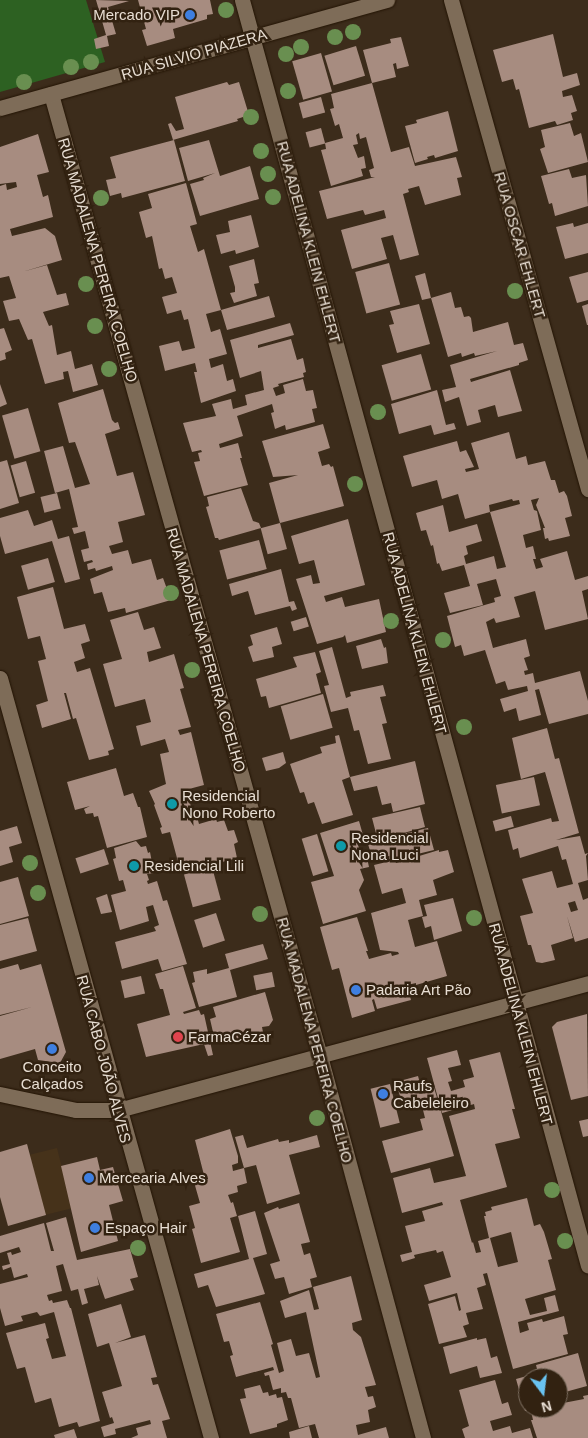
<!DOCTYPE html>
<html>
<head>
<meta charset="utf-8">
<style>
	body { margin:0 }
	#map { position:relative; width:588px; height:1438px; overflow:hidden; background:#3c2c1b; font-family:Helvetica,sans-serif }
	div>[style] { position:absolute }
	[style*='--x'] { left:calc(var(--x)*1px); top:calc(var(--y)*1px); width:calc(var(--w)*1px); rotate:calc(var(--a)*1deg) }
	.built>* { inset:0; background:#46321a; transform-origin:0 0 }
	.green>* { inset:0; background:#2d6122 }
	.building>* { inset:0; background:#a78c80; transform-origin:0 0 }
	.roads { filter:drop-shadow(0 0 1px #231404) drop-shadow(0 0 1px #231404) }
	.minor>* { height:15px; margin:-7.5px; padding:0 7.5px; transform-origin:7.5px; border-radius:7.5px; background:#7e6c58 }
	.trees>* { width:16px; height:16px; margin:-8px; border-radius:50%; background:#698f50 }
	.dots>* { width:14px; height:14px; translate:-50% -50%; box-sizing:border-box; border:2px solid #322211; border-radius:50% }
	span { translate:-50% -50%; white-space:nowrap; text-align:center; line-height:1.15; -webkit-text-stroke:5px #322211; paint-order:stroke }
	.poi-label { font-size:15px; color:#e8ded3 }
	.right { translate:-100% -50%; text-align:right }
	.left { translate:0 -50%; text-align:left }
	.street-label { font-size:15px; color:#e8ded3 }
	.north { position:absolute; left:518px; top:1368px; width:50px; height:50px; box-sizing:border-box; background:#322211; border:1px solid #7b6d5f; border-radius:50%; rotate:165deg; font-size:14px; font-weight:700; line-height:20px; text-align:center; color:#e8ded3 }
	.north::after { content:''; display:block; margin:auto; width:18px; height:22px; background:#69c3f1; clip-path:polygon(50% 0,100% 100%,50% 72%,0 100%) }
</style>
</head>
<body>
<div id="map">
	<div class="built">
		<div style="left:57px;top:1148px;width:62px;height:28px;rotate:76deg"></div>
	</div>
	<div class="green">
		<div style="clip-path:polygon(0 0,86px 0,105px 62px,0 92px)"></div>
	</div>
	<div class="building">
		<div style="clip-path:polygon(96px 0,129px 1px,108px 7px,116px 34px,107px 36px,109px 46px,96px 49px,94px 39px,106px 35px)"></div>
		<div style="clip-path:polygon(138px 0,210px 0,213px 14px,207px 15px,207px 19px,173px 29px,175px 38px,147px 46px,142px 30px,146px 29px)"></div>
		<div style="clip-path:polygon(553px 34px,563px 77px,577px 73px,580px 85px,562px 91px,563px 97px,572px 95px,577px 111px,571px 113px,573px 120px,557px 125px,555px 121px,529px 128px,519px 89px,516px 90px,513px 79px,502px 82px,493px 50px)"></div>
		<div style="clip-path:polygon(401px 37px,409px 66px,397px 69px,396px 63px,393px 64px,396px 77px,372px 83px,363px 50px,391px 43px,390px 39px)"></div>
		<div style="left:356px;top:46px;width:31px;height:33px;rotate:73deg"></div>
		<div style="left:321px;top:53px;width:40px;height:30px;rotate:74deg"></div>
		<div style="clip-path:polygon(227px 82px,229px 85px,239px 82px,249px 115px,237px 119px,238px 121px,173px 140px,168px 124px,171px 123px,176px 131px,184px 129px,175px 97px)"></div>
		<div style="clip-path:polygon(372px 83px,391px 152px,409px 147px,415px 166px,456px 157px,462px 177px,457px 178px,461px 195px,425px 205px,419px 186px,408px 189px,409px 192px,403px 194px,419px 255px,400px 260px,393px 235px,381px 238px,387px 259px,352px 269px,341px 230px,386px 218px,384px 210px,365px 215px,363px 210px,327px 219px,319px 191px,375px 177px,371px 177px,369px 170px,374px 168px,366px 137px,360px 139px,359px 133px,356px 135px,358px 144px,353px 145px,358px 158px,364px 156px,366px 168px,361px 169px,363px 176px,331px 186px,321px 150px,326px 149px,325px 143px,343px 138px,339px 124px,335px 126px,330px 109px,334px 108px,331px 94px)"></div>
		<div style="left:321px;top:97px;width:16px;height:23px;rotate:75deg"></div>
		<div style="clip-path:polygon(448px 111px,458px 151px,435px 158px,434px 155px,427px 157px,428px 159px,415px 163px,405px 126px,417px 123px,416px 120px)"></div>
		<div style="clip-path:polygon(570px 123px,574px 136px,581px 133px,588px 162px,548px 173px,540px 149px,545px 147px,541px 130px)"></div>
		<div style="left:321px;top:128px;width:16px;height:16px;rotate:75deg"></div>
		<div style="clip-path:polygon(38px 134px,49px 172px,37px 175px,43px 197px,48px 195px,53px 217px,10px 229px,12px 236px,45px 228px,55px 236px,62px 260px,22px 272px,47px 265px,57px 295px,66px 293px,69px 305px,43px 312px,49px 326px,52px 325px,57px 355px,71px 351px,75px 369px,92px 364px,98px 385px,73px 392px,68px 371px,63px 372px,64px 379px,45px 384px,32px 339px,28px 340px,19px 319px,9px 321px,3px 301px,16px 298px,9px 276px,0 278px,0 186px,6px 184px,7px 190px,17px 187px,16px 182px,0 184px,0 147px)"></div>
		<div style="clip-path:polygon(174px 140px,185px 181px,122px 198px,121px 193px,110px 196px,106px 180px,116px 178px,110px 157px)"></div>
		<div style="clip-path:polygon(209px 140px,220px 176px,250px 166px,259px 199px,200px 216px,190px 184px,204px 180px,203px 178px,215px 173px,188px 181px,179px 148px)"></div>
		<div style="clip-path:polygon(569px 169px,572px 178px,586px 175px,588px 206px,555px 216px,552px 203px,549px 204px,541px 176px)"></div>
		<div style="clip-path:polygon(186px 183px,197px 224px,190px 226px,198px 252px,204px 249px,221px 310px,269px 296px,275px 317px,227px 330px,221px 310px,206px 314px,211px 332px,220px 329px,227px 354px,209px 359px,211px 368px,223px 364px,227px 381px,233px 379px,236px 391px,201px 403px,194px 372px,197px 372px,195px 363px,165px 371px,159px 346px,179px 341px,182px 351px,195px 348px,188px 319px,184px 320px,181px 310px,167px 314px,162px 297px,177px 293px,172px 277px,165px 279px,162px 268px,159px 269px,152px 236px,146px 238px,139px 212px,152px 208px,148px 194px)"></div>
		<div style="clip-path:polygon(251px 215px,259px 247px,236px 254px,235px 250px,221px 254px,216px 235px,230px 232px,228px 221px)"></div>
		<div style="clip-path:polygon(573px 223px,574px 227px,588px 223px,588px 253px,565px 259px,556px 227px)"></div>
		<div style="clip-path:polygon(254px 259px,259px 283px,254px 284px,257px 296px,234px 303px,230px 293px,235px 292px,235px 287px,229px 266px)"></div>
		<div style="left:389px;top:263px;width:43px;height:35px;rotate:75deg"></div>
		<div style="clip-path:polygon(588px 272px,588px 300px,577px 303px,569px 277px)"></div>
		<div style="clip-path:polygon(425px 273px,431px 298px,422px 300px,415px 276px)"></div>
		<div style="clip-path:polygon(451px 292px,455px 308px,461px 307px,464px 317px,469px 316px,471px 318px,473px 332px,508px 322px,514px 345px,523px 343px,528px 360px,519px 363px,519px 365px,470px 379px,471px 382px,510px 370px,522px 411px,498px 417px,495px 405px,478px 410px,481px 422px,467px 426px,459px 397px,445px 402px,442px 390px,456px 387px,450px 365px,497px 351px,475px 356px,474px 353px,462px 357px,461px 353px,448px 357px,431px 298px)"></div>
		<div style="clip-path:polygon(419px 304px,430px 344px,397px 353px,389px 325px,394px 324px,390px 311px)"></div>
		<div style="clip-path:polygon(588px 304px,588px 325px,587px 325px,582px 306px)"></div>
		<div style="clip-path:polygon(290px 323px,294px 335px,258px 345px,258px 348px,291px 339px,297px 360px,303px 358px,306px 372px,303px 373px,304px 377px,278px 384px,279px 386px,273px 388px,276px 396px,285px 393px,283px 385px,303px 379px,306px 391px,313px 390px,317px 408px,312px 409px,315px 422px,286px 430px,285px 425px,275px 429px,271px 413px,274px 412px,272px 404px,237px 416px,243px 436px,219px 444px,220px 448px,238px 443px,242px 458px,240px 458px,248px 485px,204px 496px,194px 462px,200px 461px,198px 453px,202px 452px,201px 450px,192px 452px,183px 423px,216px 416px,212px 404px,231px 399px,233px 409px,247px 405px,245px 395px,264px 390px,261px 371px,240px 378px,230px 340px)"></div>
		<div style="clip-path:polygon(4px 328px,12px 350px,5px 353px,6px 359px,0 361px,0 329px)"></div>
		<div style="left:421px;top:354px;width:37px;height:41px;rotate:74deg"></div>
		<div style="clip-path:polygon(0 384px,7px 404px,0 407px)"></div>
		<div style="clip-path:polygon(103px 389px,112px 420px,115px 423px,118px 422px,120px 429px,105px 434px,117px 476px,133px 472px,145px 515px,118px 522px,123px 542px,109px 546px,112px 554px,128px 550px,132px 564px,151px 559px,157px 580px,163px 578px,171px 600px,126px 613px,125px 608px,108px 612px,102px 592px,94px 594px,90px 579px,113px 570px,112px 566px,96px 571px,95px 568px,88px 570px,87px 564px,93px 562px,92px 560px,84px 562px,81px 550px,89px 548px,85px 531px,74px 534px,72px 528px,78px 527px,69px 489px,55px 493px,44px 451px,63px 446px,75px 488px,90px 484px,75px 442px,69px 443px,58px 403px)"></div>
		<div style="clip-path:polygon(437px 390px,446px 425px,454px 423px,456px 429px,434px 435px,431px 425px,399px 434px,391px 404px)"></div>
		<div style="left:28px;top:408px;width:45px;height:27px;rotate:74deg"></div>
		<div style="clip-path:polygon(323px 424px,330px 448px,318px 452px,322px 466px,329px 464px,331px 467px,333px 466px,344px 506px,280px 523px,269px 483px,298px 475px,273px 477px,262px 441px)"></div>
		<div style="clip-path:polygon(509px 432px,516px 459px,526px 456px,528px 465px,545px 461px,551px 480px,555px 480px,559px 493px,564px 491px,567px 496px,572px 516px,565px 518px,570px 536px,549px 541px,548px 538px,545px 539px,543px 528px,545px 528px,536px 505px,539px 498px,531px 500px,534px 510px,537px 511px,541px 530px,523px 535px,526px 548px,533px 546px,536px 559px,533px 559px,536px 569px,543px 567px,540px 559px,567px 551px,575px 580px,588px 576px,588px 589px,582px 591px,588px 619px,545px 630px,535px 591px,514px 597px,520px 617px,496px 623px,494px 618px,486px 622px,493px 648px,526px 639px,530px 656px,524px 658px,528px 670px,524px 671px,525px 675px,533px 673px,535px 683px,580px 671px,588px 701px,588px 714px,549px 724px,539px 689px,535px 690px,541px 715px,519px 721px,516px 708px,504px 712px,500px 699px,528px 691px,527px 686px,508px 690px,505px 681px,496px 684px,485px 650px,464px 656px,461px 645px,455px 647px,447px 616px,495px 602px,494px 598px,501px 596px,496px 579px,477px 584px,483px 605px,450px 613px,444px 593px,470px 586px,464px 565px,442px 571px,439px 563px,437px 564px,433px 545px,431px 546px,426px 530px,421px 531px,416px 513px,443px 505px,449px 532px,477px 524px,482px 541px,466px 546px,468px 554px,464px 556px,466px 564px,494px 556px,497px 569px,506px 567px,490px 512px,520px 504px,519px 500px,513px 501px,512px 499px,489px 505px,490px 512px,465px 519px,458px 494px,442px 499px,437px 480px,412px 487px,403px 456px,457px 441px,460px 452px,466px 450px,474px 467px,465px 469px,466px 472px,479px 469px,471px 443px)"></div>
		<div style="clip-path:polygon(7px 460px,19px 503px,0 509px,0 462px)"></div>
		<div style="left:26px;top:461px;width:33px;height:16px;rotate:74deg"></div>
		<div style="clip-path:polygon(241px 488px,253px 521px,259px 523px,261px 528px,219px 540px,218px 538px,215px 538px,206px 507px,209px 506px,207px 497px)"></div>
		<div style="left:57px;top:493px;width:16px;height:17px;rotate:76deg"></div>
		<div style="clip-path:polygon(28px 510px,34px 526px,52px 520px,58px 539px,69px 536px,80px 579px,65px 583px,52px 541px,5px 554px,0 536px,0 518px)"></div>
		<div style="clip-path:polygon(348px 519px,365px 585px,324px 596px,326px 602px,342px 597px,345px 607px,379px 599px,386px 632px,347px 643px,345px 635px,343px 637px,317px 644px,296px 579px,311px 575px,313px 584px,320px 583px,314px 560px,299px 564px,291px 536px)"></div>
		<div style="left:280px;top:523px;width:27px;height:20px;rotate:75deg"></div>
		<div style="left:259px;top:540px;width:30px;height:41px;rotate:75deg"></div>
		<div style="left:48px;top:558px;width:25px;height:28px;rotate:74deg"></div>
		<div style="clip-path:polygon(281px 569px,289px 602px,294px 601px,297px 609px,292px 611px,290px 606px,255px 615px,248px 591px,232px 596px,229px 584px)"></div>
		<div style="clip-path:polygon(53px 587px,64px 629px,85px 624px,90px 641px,81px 644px,85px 658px,74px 662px,77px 672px,90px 668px,114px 749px,108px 751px,109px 755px,89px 760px,76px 718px,73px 719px,66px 693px,64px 693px,71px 719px,42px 728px,36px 705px,48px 701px,38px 661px,46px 659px,40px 636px,28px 639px,17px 597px)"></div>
		<div style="clip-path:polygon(138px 612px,144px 630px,154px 627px,161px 648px,147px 652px,149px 662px,174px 654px,184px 688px,180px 689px,191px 727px,178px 730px,180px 735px,191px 732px,204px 785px,189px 789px,190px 791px,187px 792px,193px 814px,196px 813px,199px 824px,216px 819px,217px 822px,224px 820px,228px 831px,234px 830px,238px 842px,234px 844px,237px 858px,181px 873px,170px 832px,162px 834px,160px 828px,162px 827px,154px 805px,155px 804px,149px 791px,166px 784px,160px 754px,169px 752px,165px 739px,141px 746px,136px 726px,151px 722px,145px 699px,115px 707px,103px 664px,122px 659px,110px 620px)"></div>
		<div style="left:306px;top:617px;width:10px;height:16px;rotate:73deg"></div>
		<div style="clip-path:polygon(277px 627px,282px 644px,272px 647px,274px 657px,253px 662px,248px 647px,253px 645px,250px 635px)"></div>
		<div style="clip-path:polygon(381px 639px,384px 648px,386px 647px,388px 663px,362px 669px,356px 646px)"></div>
		<div style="clip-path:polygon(332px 647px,346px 698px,351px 696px,350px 692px,383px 685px,386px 696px,380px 697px,387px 723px,382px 724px,391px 759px,368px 764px,359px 730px,354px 731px,348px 708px,331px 712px,324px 686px,329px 685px,319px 651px)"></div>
		<div style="clip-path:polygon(315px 652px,321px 672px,316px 674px,321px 693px,269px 708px,266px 696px,261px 697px,256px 679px,297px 667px,293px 657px)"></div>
		<div style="left:323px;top:694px;width:35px;height:44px;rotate:74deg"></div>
		<div style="clip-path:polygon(evenodd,547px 728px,555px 759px,559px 758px,579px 833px,556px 840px,580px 836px,585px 854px,588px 853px,586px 856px,588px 880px,578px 883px,583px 900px,588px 898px,588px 938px,575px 942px,567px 916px,573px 938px,551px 945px,555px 960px,542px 963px,536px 962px,531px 945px,528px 945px,520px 916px,533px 913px,522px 879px,552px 871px,557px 888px,573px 884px,566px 859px,562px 860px,558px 846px,520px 858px,518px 848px,513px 850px,508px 830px,551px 818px,552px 822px,559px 821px,545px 772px,521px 779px,512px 738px,547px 728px,575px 901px,578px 910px,571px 912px,568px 903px,575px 901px)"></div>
		<div style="clip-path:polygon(339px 735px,350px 777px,342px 780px,353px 815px,322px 824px,314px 802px,308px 804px,304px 792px,300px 793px,290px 764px,322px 753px,320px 747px,336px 743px,335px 736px)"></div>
		<div style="clip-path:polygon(283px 752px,286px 763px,279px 768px,266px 771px,262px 758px)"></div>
		<div style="clip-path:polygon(415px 761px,425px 804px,393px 812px,391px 803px,382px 805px,377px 786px,354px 791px,350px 777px)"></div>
		<div style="clip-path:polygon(116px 768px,124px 796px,133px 793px,138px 807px,140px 807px,147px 837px,107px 848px,98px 816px,94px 817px,93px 813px,86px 814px,84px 809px,90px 806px,75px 810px,67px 782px)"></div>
		<div style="left:534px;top:777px;width:29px;height:39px;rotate:78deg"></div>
		<div style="clip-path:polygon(420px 807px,425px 827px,386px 838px,428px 828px,434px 850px,405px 857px,373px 861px,368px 844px,378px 841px,372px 818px)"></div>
		<div style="left:511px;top:816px;width:11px;height:19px;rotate:75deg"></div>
		<div style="clip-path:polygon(359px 821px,363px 835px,356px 838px,361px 855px,366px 853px,369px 867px,360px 869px,364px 880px,359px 890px,366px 911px,323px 924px,311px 882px,334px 876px,320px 833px)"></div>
		<div style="clip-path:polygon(17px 826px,22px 843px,9px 847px,13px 862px,0 866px,0 831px)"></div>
		<div style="left:317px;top:834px;width:39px;height:16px;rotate:73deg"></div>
		<div style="clip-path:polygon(136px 841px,141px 847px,146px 846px,148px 853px,150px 852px,154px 873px,147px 874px,149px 880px,147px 881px,148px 884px,157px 881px,163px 901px,167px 900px,187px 964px,162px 971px,158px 959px,122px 969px,115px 942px,156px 931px,154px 927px,159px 925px,153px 905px,146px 907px,149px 921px,120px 930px,111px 895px,126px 891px,123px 880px,119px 881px,113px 859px,116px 858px,114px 848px)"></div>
		<div style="left:104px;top:849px;width:16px;height:30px;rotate:72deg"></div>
		<div style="clip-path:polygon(439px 850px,439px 852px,448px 850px,454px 872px,433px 880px,437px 895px,419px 900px,423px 916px,408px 920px,415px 947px,437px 941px,447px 976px,416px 985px,416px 983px,407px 985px,411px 1000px,377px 1009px,374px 999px,372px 1000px,375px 1011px,352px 1018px,339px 968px,332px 970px,320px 927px,357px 917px,368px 951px,366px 951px,369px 959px,391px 953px,392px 956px,399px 954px,398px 952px,380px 950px,371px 913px,406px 903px,402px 888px,382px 894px,374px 865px,395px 860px,396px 863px)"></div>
		<div style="left:212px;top:867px;width:34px;height:29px;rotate:75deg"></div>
		<div style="clip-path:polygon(18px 877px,29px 916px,0 924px,0 882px)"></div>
		<div style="clip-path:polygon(107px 894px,112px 912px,101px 914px,96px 898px)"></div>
		<div style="clip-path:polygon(453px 898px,462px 931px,434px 940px,431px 926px,425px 928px,422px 917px,427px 916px,424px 905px)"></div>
		<div style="left:216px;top:913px;width:29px;height:23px;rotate:72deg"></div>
		<div style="clip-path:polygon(28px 918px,37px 951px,0 961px,0 925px)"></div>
		<div style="clip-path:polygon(263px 944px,268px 959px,230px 970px,237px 997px,199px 1007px,192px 983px,195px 982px,193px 972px,207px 969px,207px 974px,229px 968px,225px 954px)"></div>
		<div style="clip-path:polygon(18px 964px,20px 970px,41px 964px,66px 1052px,60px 1063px,38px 1060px,35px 1049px,0 1059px,0 1016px,32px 1007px,0 1015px,0 969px)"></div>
		<div style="clip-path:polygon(183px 966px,196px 1008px,183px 1012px,184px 1014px,199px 1010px,201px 1015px,204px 1014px,213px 1055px,208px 1056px,204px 1044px,146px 1057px,137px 1024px,170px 1015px,163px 989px,160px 989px,155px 974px)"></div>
		<div style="left:272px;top:972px;width:15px;height:19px;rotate:79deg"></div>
		<div style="left:141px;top:976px;width:18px;height:21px;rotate:77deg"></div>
		<div style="clip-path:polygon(265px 992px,273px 1020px,269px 1026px,262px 1027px,263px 1032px,237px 1039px,236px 1035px,215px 1041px,210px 1019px,216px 1017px,213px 1007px)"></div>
		<div style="clip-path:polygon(587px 1014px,588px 1096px,571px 1100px,552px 1027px,557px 1022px)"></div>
		<div style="clip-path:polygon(evenodd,457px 1050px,461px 1065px,448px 1068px,452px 1081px,448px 1082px,451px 1091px,465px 1087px,463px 1080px,474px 1077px,469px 1060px,500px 1052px,515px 1109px,512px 1109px,520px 1138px,495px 1144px,507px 1187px,460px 1200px,472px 1243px,473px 1242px,476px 1253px,481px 1252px,478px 1241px,489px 1238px,484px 1216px,486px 1216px,485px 1212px,492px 1210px,491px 1207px,527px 1198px,534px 1226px,540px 1224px,544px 1232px,552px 1259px,548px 1260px,556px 1290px,525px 1299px,530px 1315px,547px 1311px,544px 1298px,555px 1295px,559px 1311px,518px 1322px,520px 1333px,529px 1330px,527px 1323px,542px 1319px,543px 1322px,564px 1316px,568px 1334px,563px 1335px,568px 1354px,513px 1369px,487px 1273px,483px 1274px,486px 1285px,477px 1288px,483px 1309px,466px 1313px,469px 1324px,463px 1326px,467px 1337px,439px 1344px,428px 1304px,455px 1296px,459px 1311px,461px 1310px,457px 1293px,429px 1301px,424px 1285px,451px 1277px,443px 1251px,437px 1253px,436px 1250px,414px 1255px,415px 1258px,402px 1262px,400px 1255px,412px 1252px,405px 1226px,425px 1221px,422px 1211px,443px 1205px,442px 1202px,402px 1213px,393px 1178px,430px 1168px,434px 1183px,466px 1176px,449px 1116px,475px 1109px,474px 1104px,442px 1113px,427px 1058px,457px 1050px,511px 1232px,518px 1262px,498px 1267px,490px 1238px,511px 1232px)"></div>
		<div style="clip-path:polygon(418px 1076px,421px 1087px,433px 1084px,454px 1156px,391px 1173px,382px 1141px,423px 1130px,420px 1119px,425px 1118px,421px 1102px,403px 1107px,396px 1082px)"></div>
		<div style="left:390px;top:1084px;width:40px;height:20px;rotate:76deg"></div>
		<div style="clip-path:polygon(588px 1119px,588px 1136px,583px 1137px,579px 1121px)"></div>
		<div style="clip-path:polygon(230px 1129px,238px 1156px,238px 1163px,232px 1165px,233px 1171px,244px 1168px,235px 1137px,243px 1135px,247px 1148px,278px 1139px,279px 1142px,289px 1140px,289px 1143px,317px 1135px,320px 1147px,289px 1155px,300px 1194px,267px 1204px,256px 1165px,244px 1168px,247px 1183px,237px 1186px,238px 1192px,228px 1195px,231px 1203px,233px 1202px,237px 1216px,230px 1218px,240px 1252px,201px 1263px,192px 1229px,195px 1228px,189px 1206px,200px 1203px,194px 1182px,205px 1179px,195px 1140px)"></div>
		<div style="clip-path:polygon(27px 1144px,46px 1215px,8px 1226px,0 1197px,0 1152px)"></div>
		<div style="clip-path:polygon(97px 1157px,100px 1170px,113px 1167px,123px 1201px,109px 1205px,118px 1241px,81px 1252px,61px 1166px)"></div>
		<div style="clip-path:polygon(299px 1203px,310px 1242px,301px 1244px,304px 1255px,310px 1253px,317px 1277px,310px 1279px,312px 1287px,289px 1294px,284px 1277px,275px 1279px,270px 1264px,280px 1261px,264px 1213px,278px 1207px,279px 1209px)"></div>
		<div style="clip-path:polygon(255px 1211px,267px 1254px,253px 1258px,265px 1294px,216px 1307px,208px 1285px,198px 1288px,194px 1274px,249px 1259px,238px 1216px)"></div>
		<div style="clip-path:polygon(66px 1217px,77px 1260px,130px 1249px,138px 1277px,130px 1279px,134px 1290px,105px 1299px,97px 1276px,99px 1285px,84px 1289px,88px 1303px,82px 1305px,78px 1289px,71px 1291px,63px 1264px,56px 1266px,62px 1291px,47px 1295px,49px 1301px,52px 1300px,53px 1303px,67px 1300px,70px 1308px,71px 1308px,100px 1421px,79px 1427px,77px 1422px,59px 1427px,51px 1398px,35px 1403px,25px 1367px,17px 1369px,6px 1333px,45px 1323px,49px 1338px,46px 1339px,52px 1359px,66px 1356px,54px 1312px,40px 1316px,37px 1312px,21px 1316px,23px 1321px,5px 1326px,0 1308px,0 1284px,28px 1277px,27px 1274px,14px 1278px,11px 1267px,3px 1270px,2px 1266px,10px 1264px,7px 1253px,11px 1252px,12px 1255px,21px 1252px,19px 1247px,0 1253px,0 1236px,44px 1223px,51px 1251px,54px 1251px,46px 1223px)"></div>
		<div style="clip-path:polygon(351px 1276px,362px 1320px,352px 1323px,353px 1330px,361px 1337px,376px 1385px,365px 1387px,368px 1397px,373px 1396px,376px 1407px,368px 1410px,370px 1422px,356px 1425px,358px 1435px,386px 1427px,389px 1438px,319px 1438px,315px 1424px,299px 1428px,291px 1398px,288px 1398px,286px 1392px,281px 1393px,281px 1388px,273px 1390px,269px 1375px,265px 1376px,264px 1373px,274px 1370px,273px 1367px,236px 1377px,230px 1356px,233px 1355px,229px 1341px,224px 1342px,216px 1314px,260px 1302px,273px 1344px,271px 1345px,279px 1373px,284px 1371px,277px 1343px,291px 1339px,296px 1356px,309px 1353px,316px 1378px,320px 1377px,306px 1312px,285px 1318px,280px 1301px,309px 1290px,314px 1310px,319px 1309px,313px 1287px)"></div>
		<div style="clip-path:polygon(121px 1304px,131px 1337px,115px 1343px,145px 1335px,157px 1377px,151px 1378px,153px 1385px,158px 1384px,170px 1419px,162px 1421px,167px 1438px,131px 1438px,138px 1435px,136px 1428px,151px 1424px,150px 1420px,115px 1429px,116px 1434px,104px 1437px,101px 1427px,114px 1423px,112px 1417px,110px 1418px,102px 1392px,122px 1386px,109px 1343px,97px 1347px,88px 1314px)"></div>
		<div style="clip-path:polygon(477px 1338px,477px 1340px,486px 1338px,491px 1358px,497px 1356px,502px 1373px,480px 1378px,477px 1366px,450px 1374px,443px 1347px)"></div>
		<div style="clip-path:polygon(578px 1353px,587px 1386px,558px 1394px,558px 1378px,528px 1378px,528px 1408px,533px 1409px,525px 1411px,516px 1379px,538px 1373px,536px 1365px)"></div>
		<div style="clip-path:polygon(495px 1380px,502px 1404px,508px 1402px,512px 1415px,490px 1421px,493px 1431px,510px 1426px,512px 1433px,530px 1428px,533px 1438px,465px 1438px,462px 1429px,469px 1426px,459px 1390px)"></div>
		<div style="clip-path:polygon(260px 1385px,263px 1393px,268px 1392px,269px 1396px,276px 1394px,277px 1398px,282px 1397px,288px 1420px,277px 1424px,277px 1427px,250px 1434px,240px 1399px,246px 1398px,244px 1389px)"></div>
		<div style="clip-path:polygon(588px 1395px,588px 1438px,537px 1438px,531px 1420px,533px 1420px,531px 1411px,542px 1408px,558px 1408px,558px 1404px,584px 1399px,583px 1396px)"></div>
		<div style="clip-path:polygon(309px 1426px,312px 1438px,290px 1438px,289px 1432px)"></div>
		<div style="clip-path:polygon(74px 1429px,77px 1438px,55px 1438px,54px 1435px)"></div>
	</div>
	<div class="roads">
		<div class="minor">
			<div style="--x:242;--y:0;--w:1312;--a:74.71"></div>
			<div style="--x:451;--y:0;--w:508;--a:74.35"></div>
			<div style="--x:51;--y:94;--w:999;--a:74.38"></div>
			<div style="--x:320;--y:1056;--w:396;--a:74.9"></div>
			<div style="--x:0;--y:108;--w:402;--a:-15.6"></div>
			<div style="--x:0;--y:678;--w:789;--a:74.48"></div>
			<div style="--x:0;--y:1094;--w:78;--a:11.9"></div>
			<div style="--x:76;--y:1110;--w:42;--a:0"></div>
			<div style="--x:118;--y:1110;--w:487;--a:-15.1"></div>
		</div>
	</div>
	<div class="trees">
		<div style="left:226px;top:10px"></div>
		<div style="left:353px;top:32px"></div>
		<div style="left:335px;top:37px"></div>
		<div style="left:301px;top:47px"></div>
		<div style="left:286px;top:54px"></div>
		<div style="left:91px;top:62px"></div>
		<div style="left:71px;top:67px"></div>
		<div style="left:24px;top:82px"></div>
		<div style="left:288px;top:91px"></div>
		<div style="left:251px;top:117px"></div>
		<div style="left:261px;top:151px"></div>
		<div style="left:268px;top:174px"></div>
		<div style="left:273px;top:197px"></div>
		<div style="left:101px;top:198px"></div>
		<div style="left:86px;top:284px"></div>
		<div style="left:515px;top:291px"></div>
		<div style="left:95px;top:326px"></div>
		<div style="left:109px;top:369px"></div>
		<div style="left:378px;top:412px"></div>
		<div style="left:355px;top:484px"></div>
		<div style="left:171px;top:593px"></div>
		<div style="left:391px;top:621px"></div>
		<div style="left:443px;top:640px"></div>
		<div style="left:192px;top:670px"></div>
		<div style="left:464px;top:727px"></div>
		<div style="left:30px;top:863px"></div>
		<div style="left:38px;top:893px"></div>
		<div style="left:260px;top:914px"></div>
		<div style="left:474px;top:918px"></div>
		<div style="left:317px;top:1118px"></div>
		<div style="left:552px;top:1190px"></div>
		<div style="left:565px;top:1241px"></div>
		<div style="left:138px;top:1248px"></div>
	</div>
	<div class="dots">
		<div style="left:190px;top:15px;background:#3f7fe0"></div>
		<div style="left:172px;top:804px;background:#0f9aa8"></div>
		<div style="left:341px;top:846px;background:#0f9aa8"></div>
		<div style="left:134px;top:866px;background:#0f9aa8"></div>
		<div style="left:356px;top:990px;background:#3f7fe0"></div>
		<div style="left:178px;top:1037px;background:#e0444e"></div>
		<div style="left:52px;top:1049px;background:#3f7fe0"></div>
		<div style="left:383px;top:1094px;background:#3f7fe0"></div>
		<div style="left:89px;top:1178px;background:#3f7fe0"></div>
		<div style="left:95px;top:1228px;background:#3f7fe0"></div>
	</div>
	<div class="poi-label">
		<span class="right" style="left:180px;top:15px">Mercado VIP</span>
		<span class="left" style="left:182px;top:804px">Residencial<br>Nono Roberto</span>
		<span class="left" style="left:351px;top:846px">Residencial<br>Nona Luci</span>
		<span class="left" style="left:144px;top:866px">Residencial Lili</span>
		<span class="left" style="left:366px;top:990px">Padaria Art Pão</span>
		<span class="left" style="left:188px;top:1037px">FarmaCézar</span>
		<span style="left:52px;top:1075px">Conceito<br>Calçados</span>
		<span class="left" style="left:393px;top:1094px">Raufs<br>Cabeleleiro</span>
		<span class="left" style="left:99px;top:1178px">Mercearia Alves</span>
		<span class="left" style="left:105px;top:1228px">Espaço Hair</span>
	</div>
	<div class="street-label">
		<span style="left:194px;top:54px;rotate:-16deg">RUA SILVIO PIAZERA</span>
		<span style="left:309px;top:242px;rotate:75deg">RUA ADELINA KLEIN EHLERT</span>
		<span style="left:520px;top:245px;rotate:74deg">RUA OSCAR EHLERT</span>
		<span style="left:98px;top:260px;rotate:74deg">RUA MADALENA PEREIRA COELHO</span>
		<span style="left:415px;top:633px;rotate:75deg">RUA ADELINA KLEIN EHLERT</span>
		<span style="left:206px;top:650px;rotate:74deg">RUA MADALENA PEREIRA COELHO</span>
		<span style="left:521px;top:1024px;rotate:75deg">RUA ADELINA KLEIN EHLERT</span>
		<span style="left:315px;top:1040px;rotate:75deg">RUA MADALENA PEREIRA COELHO</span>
		<span style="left:104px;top:1059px;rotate:75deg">RUA CABO JOÃO ALVES</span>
	</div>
	<div class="north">N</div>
</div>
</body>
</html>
